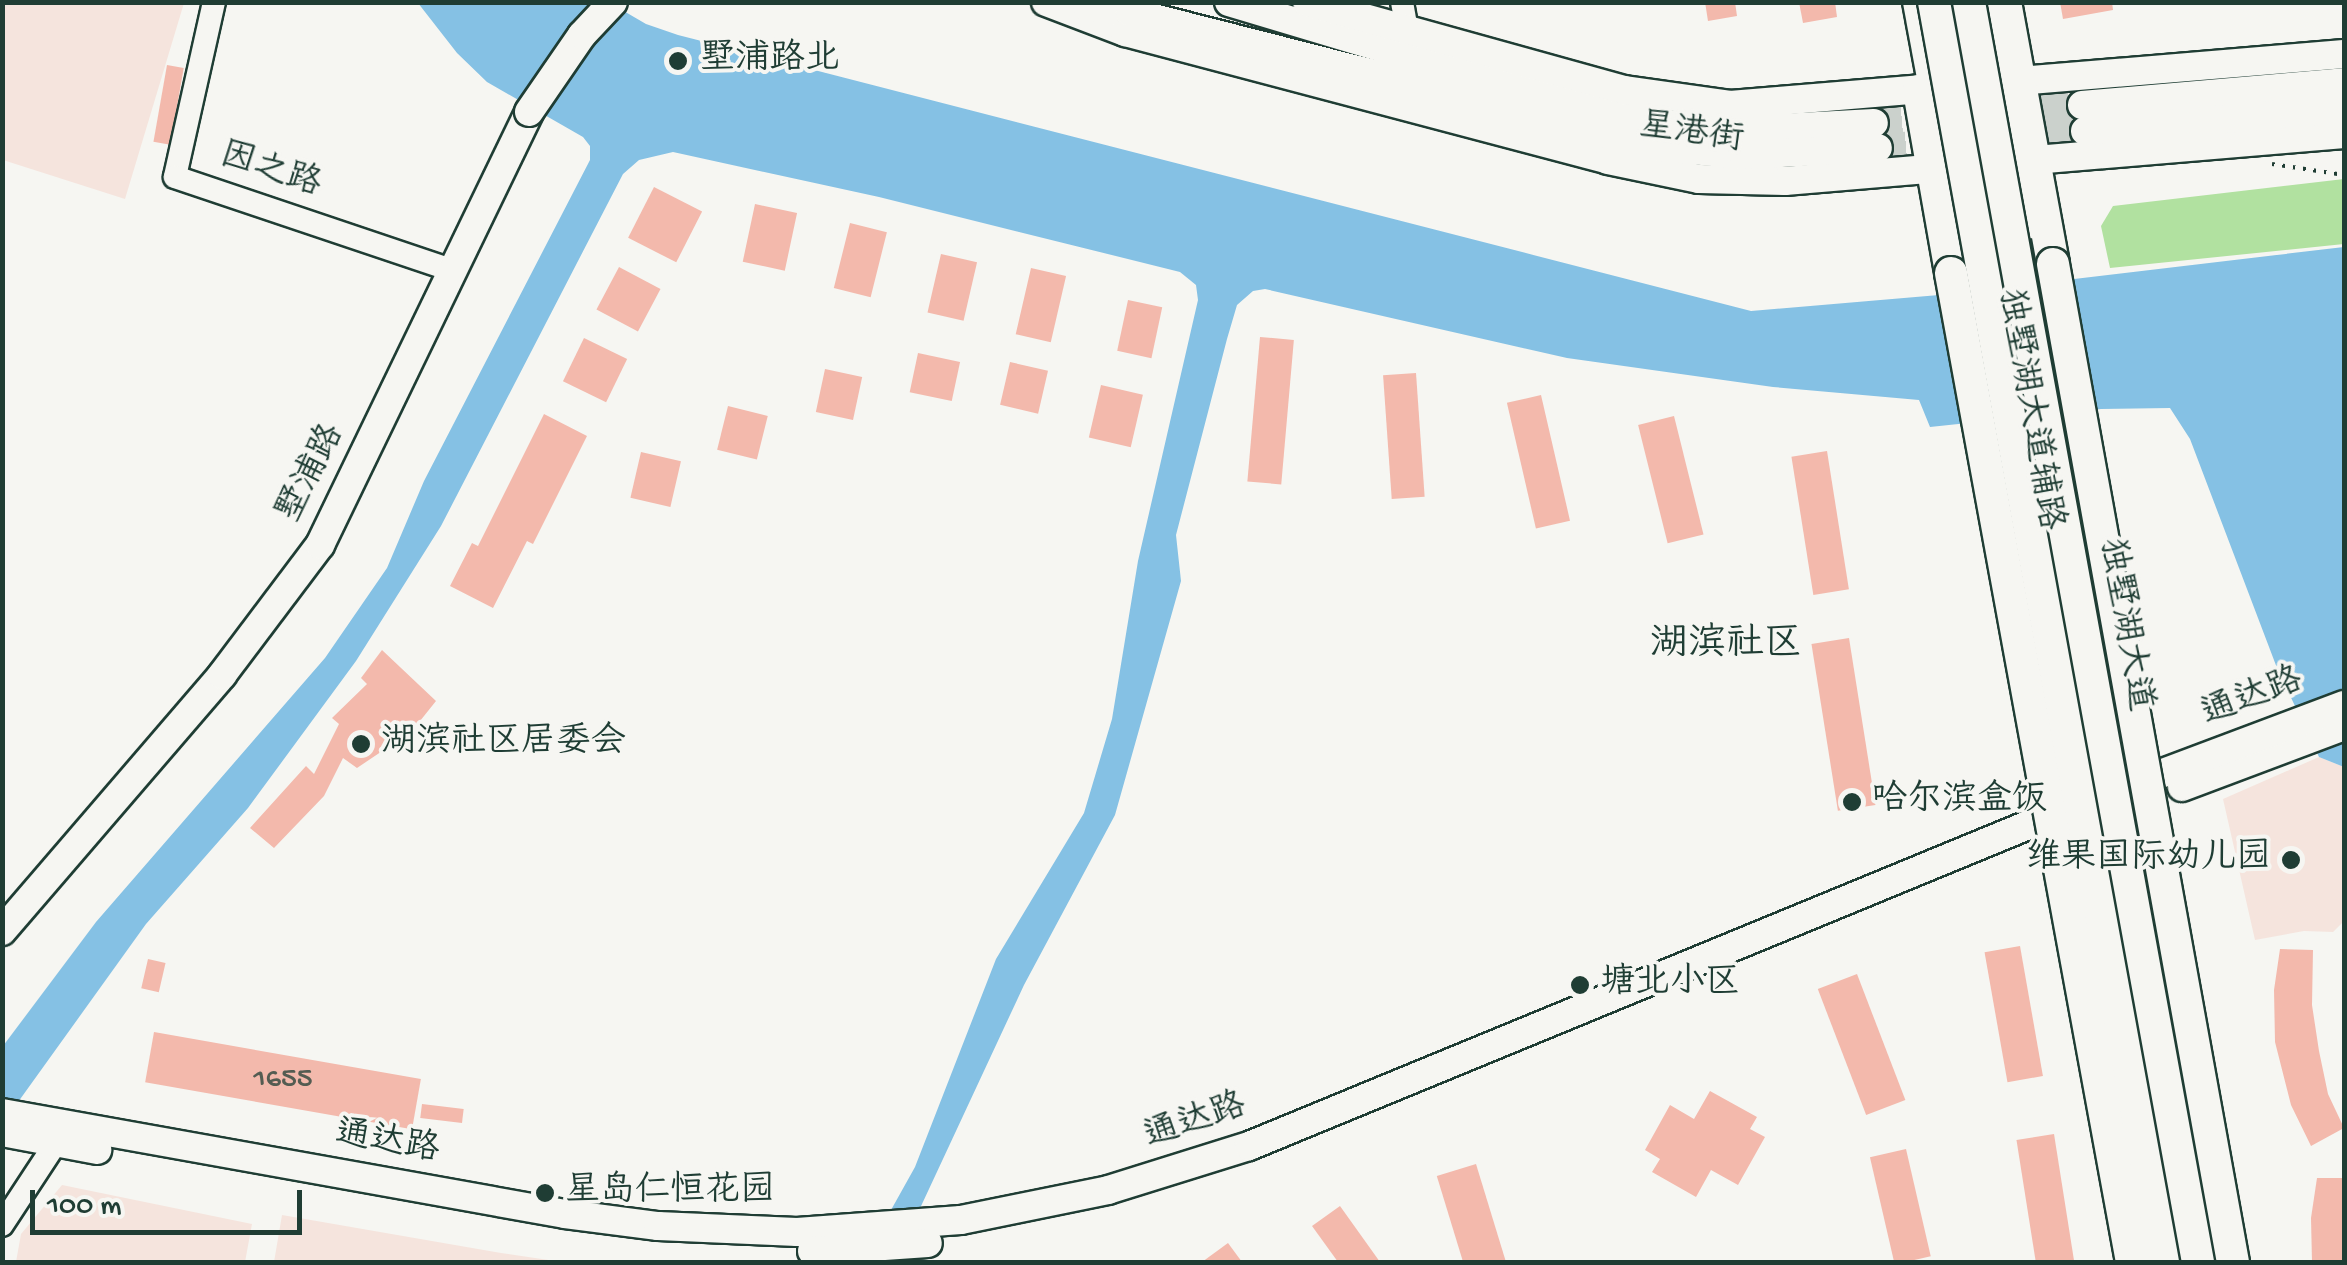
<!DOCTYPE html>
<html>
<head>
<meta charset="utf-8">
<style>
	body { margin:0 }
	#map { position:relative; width:2347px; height:1265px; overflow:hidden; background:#f6f6f2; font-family:"Gochi Hand","LXGW WenKai TC",sans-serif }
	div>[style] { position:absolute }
	.built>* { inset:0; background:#f5e4dd }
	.green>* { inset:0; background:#b1e1a0 }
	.water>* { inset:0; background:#85c1e4 }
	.building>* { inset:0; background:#f3b9ac; transform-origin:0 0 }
	.major-tunnel>* { height:28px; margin-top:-14px; transform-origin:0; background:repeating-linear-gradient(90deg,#cbd1cc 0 28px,transparent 0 42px) }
	.path>* { height:4px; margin-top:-2px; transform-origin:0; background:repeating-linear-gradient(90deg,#1f3d34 0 2.5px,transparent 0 10.5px) }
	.roads { filter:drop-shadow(2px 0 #1f3d34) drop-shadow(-2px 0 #1f3d34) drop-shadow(0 2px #1f3d34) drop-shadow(0 -2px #1f3d34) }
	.minor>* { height:22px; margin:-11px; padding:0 11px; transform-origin:11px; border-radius:11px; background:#f6f6f2 }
	.major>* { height:28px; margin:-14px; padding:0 14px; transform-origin:14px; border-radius:14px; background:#f6f6f2 }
	.highway>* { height:32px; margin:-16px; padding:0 16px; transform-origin:16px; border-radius:16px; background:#f6f6f2 }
	.bridges { filter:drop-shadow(2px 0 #1f3d34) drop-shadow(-2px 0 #1f3d34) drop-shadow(0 2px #1f3d34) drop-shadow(0 -2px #1f3d34) }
	.major-bridge>* { height:28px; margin:-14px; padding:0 14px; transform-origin:14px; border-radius:14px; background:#f6f6f2 }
	.highway-bridge>* { height:32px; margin:-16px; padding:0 16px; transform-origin:16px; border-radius:16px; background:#f6f6f2 }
	.dots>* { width:28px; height:28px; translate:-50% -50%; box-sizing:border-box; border:5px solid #f6f6f2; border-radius:50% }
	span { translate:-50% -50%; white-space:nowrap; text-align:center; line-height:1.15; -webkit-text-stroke:8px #f6f6f2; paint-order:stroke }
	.number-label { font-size:30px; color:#545c52 }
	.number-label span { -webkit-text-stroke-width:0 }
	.poi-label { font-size:35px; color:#1f3d34 }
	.left { translate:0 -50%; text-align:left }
	.right { translate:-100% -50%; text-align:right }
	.street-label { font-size:35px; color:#1f3d34 }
	.neighbourhood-label { font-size:38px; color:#1f3d34 }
	.frame { position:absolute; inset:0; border:5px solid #1f3d34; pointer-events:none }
	.scale { position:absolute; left:30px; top:1190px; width:272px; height:45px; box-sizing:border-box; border:5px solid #1f3d34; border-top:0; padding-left:12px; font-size:30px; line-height:35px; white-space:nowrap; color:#1f3d34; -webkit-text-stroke:8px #f6f6f2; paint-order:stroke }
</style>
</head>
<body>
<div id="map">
	<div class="built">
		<i style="clip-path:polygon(3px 2px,184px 3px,125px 199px,3px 160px)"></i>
		<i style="clip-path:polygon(2319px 757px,2344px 767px,2344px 921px,2333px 932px,2304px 931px,2255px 940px,2223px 799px)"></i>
		<i style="clip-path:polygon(62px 1185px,252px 1224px,245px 1262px,16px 1262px,21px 1234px)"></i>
		<i style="clip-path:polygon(282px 1215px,501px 1253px,562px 1262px,274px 1262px)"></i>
	</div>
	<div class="green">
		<i style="clip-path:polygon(2344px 179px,2344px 244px,2110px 268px,2101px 226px,2113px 206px)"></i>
	</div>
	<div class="water">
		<i style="clip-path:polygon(418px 3px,610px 3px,646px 24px,678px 35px,1751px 311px,1939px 295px,2344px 247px,2344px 767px,2319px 757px,2277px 668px,2190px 439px,2170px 408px,2101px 409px,1930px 427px,1919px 400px,1773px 387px,1567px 358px,1265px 289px,1253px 291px,1237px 305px,1227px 339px,1176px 535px,1181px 581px,1115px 815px,1024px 985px,895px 1262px,862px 1262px,915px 1167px,996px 959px,1084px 813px,1112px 719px,1138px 561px,1198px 300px,1196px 285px,1180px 272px,879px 197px,673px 152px,639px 160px,623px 174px,441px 526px,356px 661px,248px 808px,146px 924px,3px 1123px,3px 1046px,96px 922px,325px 658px,387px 568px,424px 481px,590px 160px,590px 146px,583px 137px,487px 82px,457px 53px)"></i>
	</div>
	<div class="building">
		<i style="clip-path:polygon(1705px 2px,1735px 2px,1737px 16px,1708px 21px)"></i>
		<i style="clip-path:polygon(1799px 2px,1835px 2px,1837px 17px,1803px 23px)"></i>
		<i style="clip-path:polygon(2060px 2px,2112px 2px,2113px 10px,2063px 19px)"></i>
		<i style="left:167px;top:65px;width:17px;height:78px;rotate:10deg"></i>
		<i style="left:654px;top:187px;width:54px;height:57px;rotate:27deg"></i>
		<i style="left:755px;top:204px;width:43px;height:59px;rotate:12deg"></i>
		<i style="left:850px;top:223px;width:38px;height:67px;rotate:14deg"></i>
		<i style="left:941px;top:254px;width:37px;height:60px;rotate:13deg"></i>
		<i style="left:619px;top:267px;width:47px;height:48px;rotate:28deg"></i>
		<i style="left:1031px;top:268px;width:36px;height:68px;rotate:13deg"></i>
		<i style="left:1128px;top:300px;width:35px;height:52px;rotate:12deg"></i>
		<i style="left:1260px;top:337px;width:34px;height:145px;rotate:5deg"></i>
		<i style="left:584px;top:338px;width:48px;height:48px;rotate:26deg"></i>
		<i style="left:918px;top:353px;width:43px;height:40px;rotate:12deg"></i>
		<i style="left:1010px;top:362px;width:39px;height:44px;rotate:13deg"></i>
		<i style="left:825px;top:369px;width:38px;height:44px;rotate:12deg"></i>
		<i style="left:1416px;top:373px;width:124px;height:33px;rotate:86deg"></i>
		<i style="left:1101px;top:385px;width:43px;height:54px;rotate:13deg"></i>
		<i style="left:1541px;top:395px;width:129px;height:35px;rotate:77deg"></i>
		<i style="left:728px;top:406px;width:41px;height:45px;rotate:14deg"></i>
		<i style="clip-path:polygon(544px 414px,587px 436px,533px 544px,527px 541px,493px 608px,450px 586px,472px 543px,478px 546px)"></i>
		<i style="left:1674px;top:416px;width:122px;height:37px;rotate:76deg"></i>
		<i style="left:1827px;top:451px;width:140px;height:36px;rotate:81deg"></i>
		<i style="left:641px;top:452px;width:41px;height:47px;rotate:13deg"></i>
		<i style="left:1849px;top:638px;width:169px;height:38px;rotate:81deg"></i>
		<i style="clip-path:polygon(382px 650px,436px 701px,412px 731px,357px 768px,343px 758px,324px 796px,274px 848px,250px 828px,306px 766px,314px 774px,339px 724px,332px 718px,367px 684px,361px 678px)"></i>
		<i style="left:2020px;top:946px;width:132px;height:36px;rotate:80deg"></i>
		<i style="clip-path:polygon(2280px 949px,2313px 950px,2312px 1005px,2319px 1051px,2328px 1094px,2344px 1128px,2311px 1146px,2291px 1105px,2275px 1042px,2274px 990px)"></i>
		<i style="left:148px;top:959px;width:18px;height:30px;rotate:13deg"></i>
		<i style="left:1857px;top:974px;width:135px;height:42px;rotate:69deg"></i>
		<i style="left:154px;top:1032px;width:271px;height:51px;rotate:10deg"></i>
		<i style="clip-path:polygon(1710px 1091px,1757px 1117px,1750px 1129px,1765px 1137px,1738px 1185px,1711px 1170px,1696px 1197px,1652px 1172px,1660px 1159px,1645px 1150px,1670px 1105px,1694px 1119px)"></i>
		<i style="left:422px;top:1104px;width:42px;height:14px;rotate:7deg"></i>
		<i style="left:2054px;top:1134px;width:130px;height:38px;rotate:81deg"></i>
		<i style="left:1906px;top:1149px;width:110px;height:37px;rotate:77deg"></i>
		<i style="left:1476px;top:1164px;width:102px;height:41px;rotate:73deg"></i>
		<i style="clip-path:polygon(2317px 1178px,2344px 1178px,2344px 1262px,2312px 1262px,2311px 1218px)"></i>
		<i style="clip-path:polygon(1340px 1206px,1380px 1262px,1338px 1262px,1312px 1226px)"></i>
		<i style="clip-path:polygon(1228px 1243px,1242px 1262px,1202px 1262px)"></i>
	</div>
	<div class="major-tunnel">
		<i style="left:1874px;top:123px;width:209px;rotate:-4.9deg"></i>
		<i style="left:1878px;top:148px;width:208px;rotate:-4.7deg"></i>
	</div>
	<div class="path">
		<i style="left:2272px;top:164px;width:73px;rotate:8.7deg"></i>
	</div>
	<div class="roads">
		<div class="minor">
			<i style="left:214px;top:2px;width:179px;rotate:102.6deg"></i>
			<i style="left:175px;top:177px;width:295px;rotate:18.6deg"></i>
			<i style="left:1402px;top:2px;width:28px;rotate:80deg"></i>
			<i style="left:2px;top:1225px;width:111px;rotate:-56.7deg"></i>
		</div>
		<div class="major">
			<i style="left:1046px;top:2px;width:85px;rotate:20.8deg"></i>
			<i style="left:1125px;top:32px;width:500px;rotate:14.8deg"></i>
			<i style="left:1608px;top:160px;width:93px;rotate:11.8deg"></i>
			<i style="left:1699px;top:179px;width:86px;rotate:1.3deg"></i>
			<i style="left:1785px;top:181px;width:561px;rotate:-4.81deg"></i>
			<i style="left:1229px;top:2px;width:278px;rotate:16.7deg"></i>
			<i style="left:1495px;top:82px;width:176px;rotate:13.8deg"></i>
			<i style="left:1666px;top:124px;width:78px;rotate:4.4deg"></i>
			<i style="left:1744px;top:130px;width:130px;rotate:-3.1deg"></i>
			<i style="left:1307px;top:2px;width:330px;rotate:15.5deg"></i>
			<i style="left:1625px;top:90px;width:106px;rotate:8.1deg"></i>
			<i style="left:1730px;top:105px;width:616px;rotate:-4.75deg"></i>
			<i style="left:1917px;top:2px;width:105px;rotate:79.5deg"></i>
			<i style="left:1989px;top:2px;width:226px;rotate:79.5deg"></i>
			<i style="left:1087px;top:7px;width:43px;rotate:6.6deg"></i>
			<i style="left:1130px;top:12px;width:546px;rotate:14.32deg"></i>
			<i style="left:1659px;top:147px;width:84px;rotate:5.4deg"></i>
			<i style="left:1743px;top:155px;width:135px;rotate:-3deg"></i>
			<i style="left:2082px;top:105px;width:263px;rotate:-5deg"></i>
			<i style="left:2085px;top:131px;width:260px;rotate:-4.9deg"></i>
			<i style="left:2182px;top:787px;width:173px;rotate:-20.6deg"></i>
			<i style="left:2px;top:931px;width:338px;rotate:-49.3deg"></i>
			<i style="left:222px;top:675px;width:163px;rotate:-53deg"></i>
			<i style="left:320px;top:545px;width:481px;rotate:-64.2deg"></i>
			<i style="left:2px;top:1113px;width:572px;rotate:10.17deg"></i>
			<i style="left:565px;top:1214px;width:94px;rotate:7.4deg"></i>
			<i style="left:658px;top:1226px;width:139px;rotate:2.5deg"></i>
			<i style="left:797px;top:1232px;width:164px;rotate:-4.2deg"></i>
			<i style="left:961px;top:1220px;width:150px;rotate:-11.5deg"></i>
			<i style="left:1108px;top:1190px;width:148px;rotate:-17.3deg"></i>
			<i style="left:1249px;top:1146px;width:879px;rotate:-22.39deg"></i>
			<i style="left:2062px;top:811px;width:301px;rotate:-20.6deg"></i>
			<i style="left:2px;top:1132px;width:97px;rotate:10.7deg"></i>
			<i style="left:812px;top:1251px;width:116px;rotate:-3.9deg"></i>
		</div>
		<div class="highway">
			<i style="left:2005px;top:2px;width:266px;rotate:79.6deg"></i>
			<i style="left:1919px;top:91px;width:185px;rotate:80deg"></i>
		</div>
	</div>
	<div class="bridges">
		<div class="major-bridge">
			<i style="left:529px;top:112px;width:93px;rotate:-55.5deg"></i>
			<i style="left:582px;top:35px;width:45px;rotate:-46.8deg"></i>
		</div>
		<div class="highway-bridge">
			<i style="left:1934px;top:2px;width:1281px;rotate:79.7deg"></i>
			<i style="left:1969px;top:2px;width:1281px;rotate:79.7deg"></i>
			<i style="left:2053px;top:264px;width:1014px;rotate:79.78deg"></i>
			<i style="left:1951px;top:273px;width:1005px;rotate:79.63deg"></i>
		</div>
	</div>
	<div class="dots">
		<i style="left:678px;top:61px;background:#1f3d34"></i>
		<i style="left:361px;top:744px;background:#1f3d34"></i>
		<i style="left:1852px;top:802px;background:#1f3d34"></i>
		<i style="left:2291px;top:860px;background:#1f3d34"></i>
		<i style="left:1580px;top:985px;background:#1f3d34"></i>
		<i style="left:545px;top:1193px;background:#1f3d34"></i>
	</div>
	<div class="number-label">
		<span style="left:283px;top:1081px">1655</span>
	</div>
	<div class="poi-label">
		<span class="left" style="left:700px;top:61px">墅浦路北</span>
		<span class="left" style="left:381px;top:744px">湖滨社区居委会</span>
		<span class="left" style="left:1872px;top:802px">哈尔滨盒饭</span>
		<span class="right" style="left:2271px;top:860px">维果国际幼儿园</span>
		<span class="left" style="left:1600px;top:985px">塘北小区</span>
		<span class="left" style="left:565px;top:1193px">星岛仁恒花园</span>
	</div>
	<div class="street-label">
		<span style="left:1691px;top:135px;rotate:8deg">星港街</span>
		<span style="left:270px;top:172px;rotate:18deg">因之路</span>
		<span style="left:2028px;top:410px;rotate:80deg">独墅湖大道辅路</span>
		<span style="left:313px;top:474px;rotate:-63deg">墅浦路</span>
		<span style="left:2123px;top:625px;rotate:80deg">独墅湖大道</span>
		<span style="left:2253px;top:699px;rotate:-21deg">通达路</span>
		<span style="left:1196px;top:1123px;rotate:-19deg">通达路</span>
		<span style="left:387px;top:1144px;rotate:10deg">通达路</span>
	</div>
	<div class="neighbourhood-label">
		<span style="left:1726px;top:647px">湖滨社区</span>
	</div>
	<div class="frame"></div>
	<div class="scale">100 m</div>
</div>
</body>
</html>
